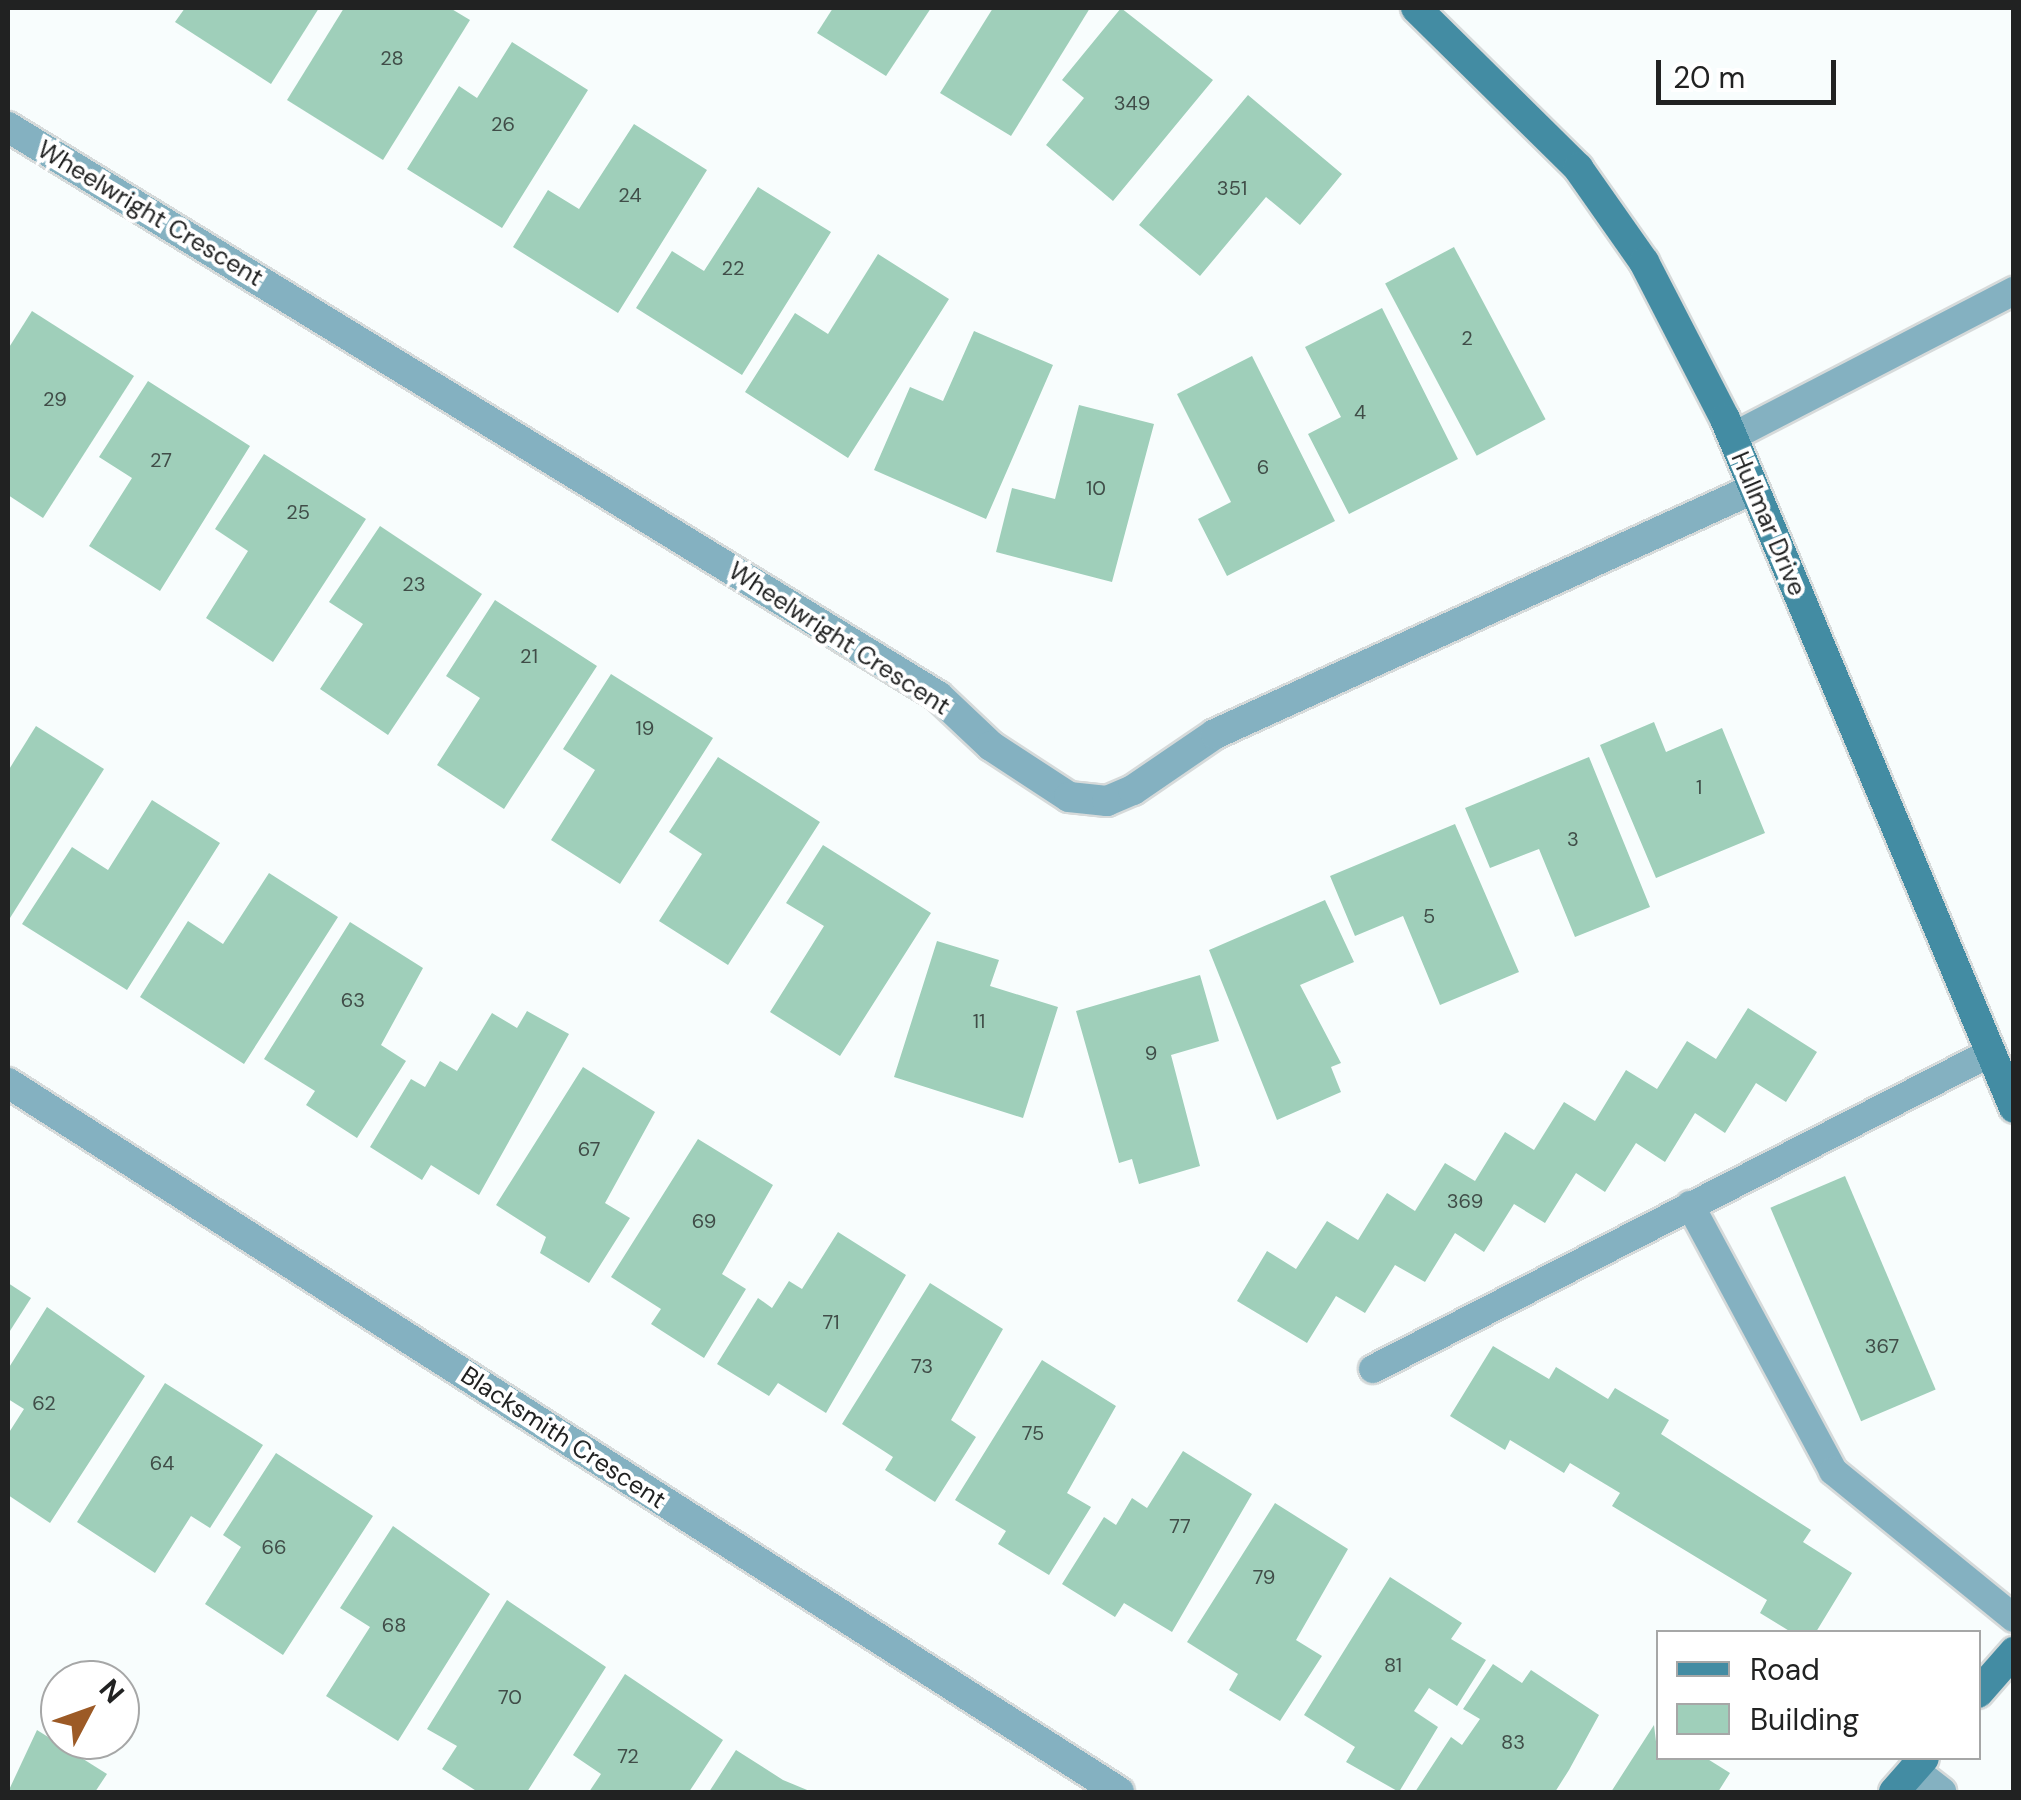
<!DOCTYPE html>
<html>
<head>
<meta charset="utf-8">
<style>
	body { margin:0 }
	#map { position:relative; width:2021px; height:1800px; overflow:hidden; background:#f8fdfd; font-family:"DM Sans",sans-serif }
	div>[style] { position:absolute }
	.building>* { inset:0; background:#9fcfba; transform-origin:0 0 }
	.roads { filter:drop-shadow(2px 0 #d6dada) drop-shadow(-2px 0 #d6dada) drop-shadow(0 2px #d6dada) drop-shadow(0 -2px #d6dada) }
	.lane>* { height:28px; margin:-14px; padding:0 14px; transform-origin:14px; border-radius:14px; background:#84b1c1 }
	.street>* { height:30px; margin:-15px; padding:0 15px; transform-origin:15px; border-radius:15px; background:#84b1c1 }
	.secondary>* { height:30px; margin:-15px; padding:0 15px; transform-origin:15px; border-radius:15px; background:#438ca3 }
	span { translate:-50% -50%; white-space:nowrap; text-align:center; line-height:1.15; -webkit-text-stroke:8px #fff; paint-order:stroke }
	.number-label { font-size:20px; color:#404d48 }
	.number-label span { -webkit-text-stroke-width:0 }
	.street-label { font-size:25px; color:#212222 }
	.frame { position:absolute; inset:0; border:10px solid #212222; pointer-events:none }
	.legend { position:absolute; left:1656px; top:1630px; width:325px; height:130px; box-sizing:border-box; background:#fff; border:2px solid #a6a7a7; margin:0; padding:12px 18px; list-style:none; font-size:30px; color:#212222 }
	.legend li { display:flex; align-items:center; gap:20px; height:50px }
	.legend b { width:50px; border:2px solid #a6a7a7 }
	.north { position:absolute; left:40px; top:1660px; width:100px; height:100px; box-sizing:border-box; background:#fff; border:2px solid #a6a7a7; border-radius:50%; rotate:49deg; font-size:28px; font-weight:700; line-height:40px; text-align:center; color:#212222 }
	.north::after { content:''; display:block; margin:auto; width:35px; height:45px; background:#9c5a26; clip-path:polygon(50% 0,100% 100%,50% 72%,0 100%) }
	.scale { position:absolute; left:1656px; top:60px; width:180px; height:45px; box-sizing:border-box; border:5px solid #212222; border-top:0; padding-left:12px; font-size:30px; line-height:35px; white-space:nowrap; color:#212222; -webkit-text-stroke:8px #fff; paint-order:stroke }
</style>
</head>
<body>
<div id="map">
	<div class="building">
		<i style="clip-path:polygon(185px 8px,319px 8px,271px 84px,175px 22px)"></i>
		<i style="clip-path:polygon(344px 8px,450px 8px,470px 20px,383px 160px,287px 100px)"></i>
		<i style="clip-path:polygon(833px 8px,931px 8px,886px 76px,817px 33px)"></i>
		<i style="clip-path:polygon(993px 8px,1090px 8px,1011px 136px,940px 93px)"></i>
		<i style="clip-path:polygon(1121px 8px,1213px 80px,1113px 201px,1046px 145px,1084px 98px,1062px 80px)"></i>
		<i style="clip-path:polygon(512px 42px,588px 90px,502px 228px,407px 169px,459px 86px,477px 98px)"></i>
		<i style="clip-path:polygon(1248px 95px,1342px 174px,1300px 225px,1266px 197px,1200px 276px,1139px 225px)"></i>
		<i style="clip-path:polygon(634px 124px,707px 170px,618px 313px,513px 247px,548px 190px,579px 209px)"></i>
		<i style="clip-path:polygon(758px 187px,831px 232px,742px 375px,636px 308px,672px 251px,704px 271px)"></i>
		<i style="left:1454px;top:247px;width:195px;height:78px;rotate:62deg"></i>
		<i style="clip-path:polygon(878px 254px,949px 299px,848px 458px,745px 392px,795px 313px,828px 334px)"></i>
		<i style="clip-path:polygon(1382px 308px,1458px 459px,1349px 514px,1308px 434px,1341px 417px,1305px 347px)"></i>
		<i style="clip-path:polygon(32px 311px,134px 376px,43px 518px,8px 495px,8px 349px)"></i>
		<i style="clip-path:polygon(974px 331px,1053px 365px,986px 519px,874px 470px,910px 387px,943px 401px)"></i>
		<i style="clip-path:polygon(1252px 356px,1335px 521px,1227px 576px,1198px 519px,1231px 502px,1177px 394px)"></i>
		<i style="clip-path:polygon(148px 381px,250px 446px,160px 591px,89px 546px,132px 478px,99px 457px)"></i>
		<i style="clip-path:polygon(1079px 405px,1154px 424px,1112px 582px,996px 552px,1012px 488px,1055px 499px)"></i>
		<i style="clip-path:polygon(264px 454px,366px 519px,273px 662px,206px 618px,248px 551px,215px 529px)"></i>
		<i style="clip-path:polygon(380px 526px,482px 594px,388px 735px,320px 689px,363px 624px,329px 602px)"></i>
		<i style="clip-path:polygon(495px 600px,597px 666px,504px 809px,437px 765px,480px 698px,446px 676px)"></i>
		<i style="clip-path:polygon(611px 674px,713px 738px,620px 884px,551px 840px,595px 770px,563px 749px)"></i>
		<i style="clip-path:polygon(1654px 722px,1666px 752px,1722px 728px,1765px 833px,1656px 878px,1600px 745px)"></i>
		<i style="clip-path:polygon(36px 726px,104px 769px,10px 918px,8px 771px)"></i>
		<i style="clip-path:polygon(718px 757px,820px 822px,728px 965px,659px 921px,702px 854px,669px 832px)"></i>
		<i style="clip-path:polygon(1589px 757px,1650px 907px,1575px 937px,1539px 849px,1490px 868px,1465px 808px)"></i>
		<i style="clip-path:polygon(152px 800px,220px 843px,127px 990px,22px 924px,72px 847px,108px 870px)"></i>
		<i style="clip-path:polygon(1455px 824px,1519px 972px,1440px 1005px,1403px 916px,1355px 936px,1330px 876px)"></i>
		<i style="clip-path:polygon(823px 845px,931px 913px,840px 1056px,770px 1012px,824px 926px,786px 903px)"></i>
		<i style="clip-path:polygon(269px 873px,338px 917px,244px 1064px,140px 997px,188px 921px,223px 944px)"></i>
		<i style="clip-path:polygon(1325px 900px,1354px 962px,1300px 985px,1341px 1063px,1331px 1067px,1341px 1092px,1277px 1120px,1209px 950px)"></i>
		<i style="clip-path:polygon(350px 922px,423px 968px,381px 1045px,406px 1061px,357px 1138px,306px 1105px,315px 1091px,264px 1059px)"></i>
		<i style="clip-path:polygon(937px 941px,999px 960px,990px 986px,1058px 1007px,1023px 1118px,894px 1077px)"></i>
		<i style="clip-path:polygon(1200px 975px,1219px 1041px,1171px 1055px,1200px 1166px,1139px 1184px,1132px 1159px,1119px 1163px,1076px 1011px)"></i>
		<i style="clip-path:polygon(1748px 1008px,1817px 1052px,1786px 1102px,1756px 1083px,1725px 1133px,1695px 1113px,1665px 1162px,1636px 1143px,1605px 1192px,1576px 1173px,1545px 1223px,1514px 1204px,1484px 1252px,1455px 1233px,1425px 1282px,1395px 1265px,1365px 1313px,1336px 1296px,1307px 1343px,1237px 1301px,1267px 1251px,1296px 1269px,1327px 1221px,1358px 1240px,1387px 1193px,1415px 1211px,1445px 1163px,1475px 1181px,1505px 1132px,1534px 1150px,1564px 1102px,1595px 1121px,1626px 1070px,1657px 1089px,1687px 1041px,1716px 1059px)"></i>
		<i style="clip-path:polygon(527px 1011px,569px 1034px,479px 1195px,431px 1165px,422px 1180px,370px 1147px,411px 1079px,425px 1087px,440px 1061px,457px 1071px,492px 1013px,517px 1028px)"></i>
		<i style="clip-path:polygon(583px 1067px,655px 1112px,605px 1203px,630px 1218px,589px 1283px,540px 1253px,546px 1237px,496px 1205px)"></i>
		<i style="clip-path:polygon(698px 1139px,773px 1185px,722px 1274px,746px 1289px,704px 1358px,651px 1324px,661px 1309px,611px 1277px)"></i>
		<i style="left:1845px;top:1176px;width:232px;height:81px;rotate:67deg"></i>
		<i style="clip-path:polygon(838px 1232px,906px 1275px,826px 1413px,778px 1383px,769px 1396px,717px 1364px,758px 1298px,772px 1308px,789px 1281px,802px 1289px)"></i>
		<i style="clip-path:polygon(8px 1283px,31px 1298px,8px 1334px)"></i>
		<i style="clip-path:polygon(930px 1283px,1003px 1329px,951px 1420px,976px 1437px,935px 1502px,885px 1470px,893px 1457px,842px 1424px)"></i>
		<i style="clip-path:polygon(47px 1307px,145px 1376px,50px 1523px,8px 1495px,8px 1434px,24px 1409px,8px 1399px,8px 1369px)"></i>
		<i style="clip-path:polygon(1493px 1346px,1549px 1379px,1556px 1367px,1608px 1399px,1615px 1388px,1669px 1420px,1661px 1434px,1811px 1530px,1803px 1542px,1852px 1573px,1816px 1632px,1791px 1632px,1760px 1613px,1767px 1600px,1612px 1506px,1620px 1493px,1570px 1463px,1564px 1473px,1510px 1440px,1505px 1450px,1450px 1416px)"></i>
		<i style="clip-path:polygon(1042px 1360px,1116px 1406px,1067px 1493px,1091px 1507px,1049px 1575px,998px 1544px,1006px 1531px,955px 1500px)"></i>
		<i style="clip-path:polygon(165px 1383px,263px 1445px,210px 1528px,191px 1516px,155px 1573px,77px 1522px)"></i>
		<i style="clip-path:polygon(1183px 1451px,1252px 1494px,1172px 1632px,1124px 1603px,1115px 1617px,1062px 1584px,1104px 1517px,1116px 1525px,1132px 1498px,1147px 1508px)"></i>
		<i style="clip-path:polygon(276px 1453px,373px 1516px,283px 1655px,205px 1604px,241px 1547px,223px 1535px)"></i>
		<i style="clip-path:polygon(1275px 1503px,1348px 1549px,1296px 1640px,1322px 1656px,1280px 1721px,1229px 1690px,1238px 1674px,1187px 1642px)"></i>
		<i style="clip-path:polygon(393px 1526px,490px 1594px,398px 1741px,326px 1696px,370px 1627px,340px 1608px)"></i>
		<i style="clip-path:polygon(1390px 1577px,1462px 1623px,1451px 1639px,1486px 1660px,1457px 1706px,1429px 1688px,1414px 1711px,1438px 1727px,1399px 1792px,1346px 1762px,1355px 1747px,1304px 1715px)"></i>
		<i style="clip-path:polygon(507px 1600px,606px 1667px,527px 1792px,478px 1792px,442px 1769px,457px 1746px,427px 1729px)"></i>
		<i style="clip-path:polygon(1493px 1664px,1522px 1683px,1531px 1670px,1599px 1715px,1569px 1770px,1555px 1792px,1415px 1792px,1451px 1737px,1462px 1745px,1480px 1719px,1463px 1709px)"></i>
		<i style="clip-path:polygon(625px 1674px,723px 1740px,689px 1792px,589px 1792px,601px 1774px,573px 1755px)"></i>
		<i style="clip-path:polygon(1654px 1725px,1658px 1758px,1706px 1758px,1730px 1773px,1718px 1792px,1611px 1792px)"></i>
		<i style="clip-path:polygon(37px 1730px,107px 1774px,95px 1792px,8px 1792px)"></i>
		<i style="clip-path:polygon(736px 1750px,783px 1780px,812px 1792px,709px 1792px)"></i>
	</div>
	<div class="roads">
		<div class="lane">
			<i style="left:1732px;top:437px;width:318px;rotate:-27.4deg"></i>
			<i style="left:1690px;top:1205px;width:302px;rotate:61.7deg"></i>
			<i style="left:1833px;top:1471px;width:233px;rotate:39.1deg"></i>
			<i style="left:1373px;top:1369px;width:693px;rotate:-27.12deg"></i>
		</div>
		<div class="street">
			<i style="left:8px;top:127px;width:1090px;rotate:31.46deg"></i>
			<i style="left:938px;top:696px;width:73px;rotate:43.3deg"></i>
			<i style="left:991px;top:746px;width:93px;rotate:33.2deg"></i>
			<i style="left:1069px;top:797px;width:38px;rotate:6deg"></i>
			<i style="left:1107px;top:801px;width:28px;rotate:-23deg"></i>
			<i style="left:1133px;top:790px;width:99px;rotate:-34.3deg"></i>
			<i style="left:1215px;top:734px;width:591px;rotate:-24.48deg"></i>
			<i style="left:8px;top:1083px;width:1318px;rotate:32.54deg"></i>
			<i style="left:1913px;top:1770px;width:36px;rotate:38deg"></i>
		</div>
		<div class="secondary">
			<i style="left:1416px;top:8px;width:228px;rotate:44.6deg"></i>
			<i style="left:1578px;top:168px;width:115px;rotate:54.9deg"></i>
			<i style="left:1644px;top:262px;width:177px;rotate:62.7deg"></i>
			<i style="left:1725px;top:419px;width:747px;rotate:67.24deg"></i>
			<i style="left:1978px;top:1693px;width:55px;rotate:-48.7deg"></i>
			<i style="left:1894px;top:1792px;width:45px;rotate:-48.6deg"></i>
		</div>
	</div>
	<div class="number-label">
		<span style="left:392px;top:58px">28</span>
		<span style="left:1132px;top:103px">349</span>
		<span style="left:503px;top:124px">26</span>
		<span style="left:1232px;top:188px">351</span>
		<span style="left:630px;top:195px">24</span>
		<span style="left:733px;top:268px">22</span>
		<span style="left:1467px;top:338px">2</span>
		<span style="left:55px;top:399px">29</span>
		<span style="left:1360px;top:412px">4</span>
		<span style="left:161px;top:460px">27</span>
		<span style="left:1263px;top:467px">6</span>
		<span style="left:1096px;top:488px">10</span>
		<span style="left:298px;top:512px">25</span>
		<span style="left:414px;top:584px">23</span>
		<span style="left:529px;top:656px">21</span>
		<span style="left:645px;top:728px">19</span>
		<span style="left:1699px;top:787px">1</span>
		<span style="left:1573px;top:839px">3</span>
		<span style="left:1429px;top:916px">5</span>
		<span style="left:353px;top:1000px">63</span>
		<span style="left:979px;top:1021px">11</span>
		<span style="left:1151px;top:1053px">9</span>
		<span style="left:589px;top:1149px">67</span>
		<span style="left:1465px;top:1201px">369</span>
		<span style="left:704px;top:1221px">69</span>
		<span style="left:831px;top:1322px">71</span>
		<span style="left:1882px;top:1346px">367</span>
		<span style="left:922px;top:1366px">73</span>
		<span style="left:44px;top:1403px">62</span>
		<span style="left:1033px;top:1433px">75</span>
		<span style="left:162px;top:1463px">64</span>
		<span style="left:1180px;top:1526px">77</span>
		<span style="left:274px;top:1547px">66</span>
		<span style="left:1264px;top:1577px">79</span>
		<span style="left:394px;top:1625px">68</span>
		<span style="left:1393px;top:1665px">81</span>
		<span style="left:510px;top:1697px">70</span>
		<span style="left:1513px;top:1742px">83</span>
		<span style="left:628px;top:1756px">72</span>
	</div>
	<div class="street-label">
		<span style="left:150px;top:214px;rotate:31deg">Wheelwright Crescent</span>
		<span style="left:1768px;top:524px;rotate:67deg">Hullmar Drive</span>
		<span style="left:839px;top:639px;rotate:33deg">Wheelwright Crescent</span>
		<span style="left:563px;top:1438px;rotate:33deg">Blacksmith Crescent</span>
	</div>
	<div class="frame"></div>
	<ul class="legend">
	<li><b style="height:12px;background:#438ca3"></b>Road</li>
	<li><b style="height:28px;background:#9fcfba"></b>Building</li>
	</ul>
	<div class="north">N</div>
	<div class="scale">20 m</div>
</div>
</body>
</html>
